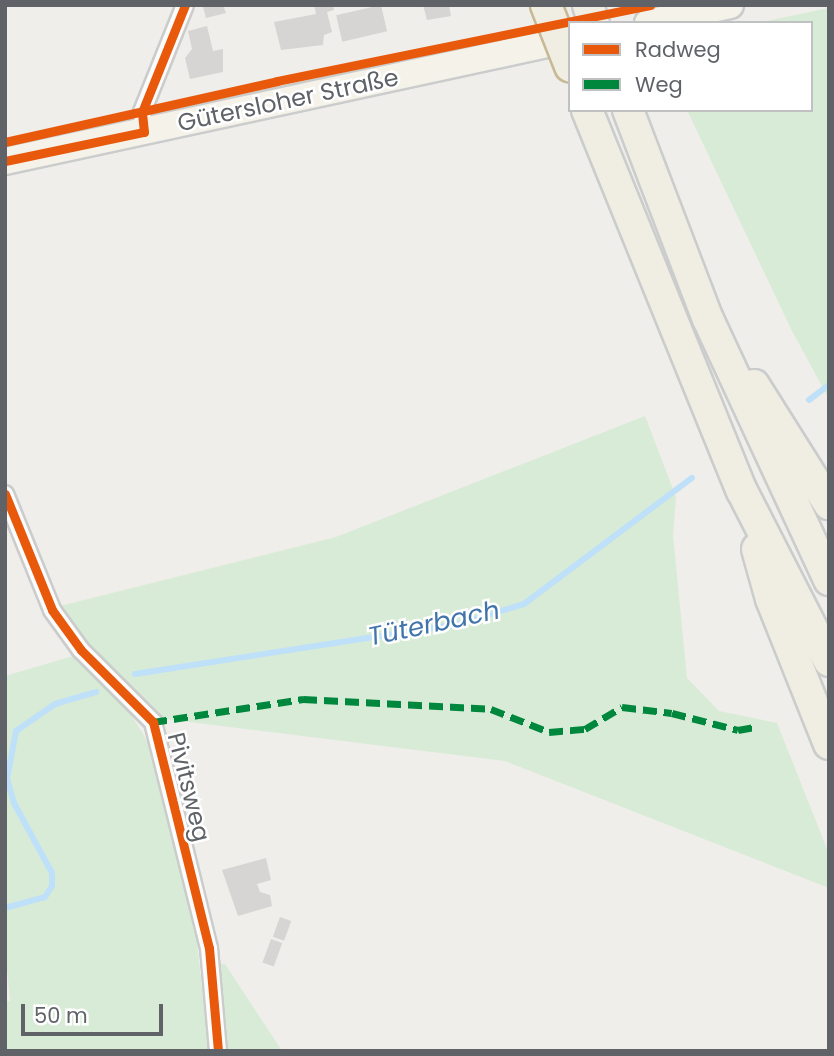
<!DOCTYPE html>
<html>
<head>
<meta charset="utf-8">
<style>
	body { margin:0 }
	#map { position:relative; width:834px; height:1056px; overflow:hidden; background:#efeeea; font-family:Poppins,sans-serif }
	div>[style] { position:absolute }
	.green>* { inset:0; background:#d8ebd6 }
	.stream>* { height:6px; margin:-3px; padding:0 3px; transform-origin:3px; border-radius:3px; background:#bfe0f9 }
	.building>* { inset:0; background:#d6d5d3; transform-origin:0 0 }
	.roads { filter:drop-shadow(2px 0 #cbcccc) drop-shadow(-2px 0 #cbcccc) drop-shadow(0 2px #cbcccc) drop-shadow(0 -2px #cbcccc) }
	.street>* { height:16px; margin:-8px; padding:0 8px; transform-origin:8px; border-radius:8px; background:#fdfcfc }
	.primary>* { height:26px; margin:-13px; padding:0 13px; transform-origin:13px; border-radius:13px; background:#f4f2e9 }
	.highway>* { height:30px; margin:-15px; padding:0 15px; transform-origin:15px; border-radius:15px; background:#f0ede3 }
	.bridges { filter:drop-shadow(2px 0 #c8b996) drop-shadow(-2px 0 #c8b996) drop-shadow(0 2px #c8b996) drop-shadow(0 -2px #c8b996) }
	.highway-bridge>* { height:30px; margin:-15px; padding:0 15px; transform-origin:15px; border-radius:15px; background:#f0ede3 }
	.quiet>* { height:7px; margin-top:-3.5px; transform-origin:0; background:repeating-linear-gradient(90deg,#00873e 0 14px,transparent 0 21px) }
	.cycleway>* { height:9px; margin:-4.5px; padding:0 4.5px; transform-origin:4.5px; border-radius:4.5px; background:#e8590c }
	span { translate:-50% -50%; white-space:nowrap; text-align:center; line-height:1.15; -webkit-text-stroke:5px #fff; paint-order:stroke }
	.street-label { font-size:24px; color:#5f6368 }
	.water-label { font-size:26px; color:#4174aa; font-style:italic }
	.frame { position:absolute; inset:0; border:7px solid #5f6368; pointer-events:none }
	.legend { position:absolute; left:568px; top:21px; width:245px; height:91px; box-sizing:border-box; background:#fff; border:2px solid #bfc1c3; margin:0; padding:9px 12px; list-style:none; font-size:21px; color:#5f6368 }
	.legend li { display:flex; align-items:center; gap:14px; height:35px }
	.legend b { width:35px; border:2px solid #bfc1c3 }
	.scale { position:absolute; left:21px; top:1004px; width:142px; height:32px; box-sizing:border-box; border:4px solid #5f6368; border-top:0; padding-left:9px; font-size:21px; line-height:24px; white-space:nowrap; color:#5f6368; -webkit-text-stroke:5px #fff; paint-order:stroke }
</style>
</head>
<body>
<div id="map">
	<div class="green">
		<i style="clip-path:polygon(829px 8px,829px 399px,792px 331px,687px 110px,811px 110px,811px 23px,757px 23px)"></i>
		<i style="clip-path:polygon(645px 416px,676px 497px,673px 535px,687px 678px,719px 711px,777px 723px,829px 854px,829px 888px,505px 761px,165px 719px,87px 645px,60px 606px,336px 537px)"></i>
		<i style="clip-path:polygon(73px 656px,127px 708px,152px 749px,194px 915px,209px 1051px,5px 1051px,5px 1001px,10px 1001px,5px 947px,5px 676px)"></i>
		<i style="clip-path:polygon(216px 964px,225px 964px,282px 1051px,224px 1051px)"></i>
	</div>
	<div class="stream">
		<i style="left:809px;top:400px;width:25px;rotate:-37deg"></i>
		<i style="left:135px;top:674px;width:327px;rotate:-8.8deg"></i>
		<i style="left:458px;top:624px;width:69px;rotate:-16.9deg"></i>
		<i style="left:524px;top:604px;width:210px;rotate:-36.9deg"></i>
		<i style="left:5px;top:908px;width:41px;rotate:-15.4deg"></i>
		<i style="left:45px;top:897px;width:13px;rotate:-58deg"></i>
		<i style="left:52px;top:886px;width:13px;rotate:-90deg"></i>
		<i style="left:52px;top:873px;width:80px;rotate:-118.5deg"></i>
		<i style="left:14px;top:803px;width:25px;rotate:-106deg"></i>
		<i style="left:7px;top:779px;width:49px;rotate:-79.4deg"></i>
		<i style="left:16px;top:731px;width:47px;rotate:-34.7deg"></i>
		<i style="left:55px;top:704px;width:43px;rotate:-16.3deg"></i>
	</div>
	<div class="building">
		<i style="clip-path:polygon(223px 5px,226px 13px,206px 18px,203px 7px)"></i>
		<i style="clip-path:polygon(314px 5px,333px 5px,334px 10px,327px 12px,332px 32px,324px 35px,323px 45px,281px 50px,274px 22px,316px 14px)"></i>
		<i style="left:381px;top:5px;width:27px;height:46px;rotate:77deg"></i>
		<i style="clip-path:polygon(423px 5px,449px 5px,451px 16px,427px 20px)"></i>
		<i style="clip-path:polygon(207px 26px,213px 51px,223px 49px,223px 72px,190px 79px,185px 58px,192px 49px,188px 31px)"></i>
		<i style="clip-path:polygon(266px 858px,271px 880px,257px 884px,260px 892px,270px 895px,272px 906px,238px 916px,222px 870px)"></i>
		<i style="left:280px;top:917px;width:12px;height:21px;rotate:20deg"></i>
		<i style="left:271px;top:939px;width:12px;height:25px;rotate:20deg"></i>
	</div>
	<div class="roads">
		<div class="street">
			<i style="left:144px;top:132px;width:20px;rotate:-96deg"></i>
			<i style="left:142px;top:112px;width:115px;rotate:-68.1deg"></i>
			<i style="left:5px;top:494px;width:125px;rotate:67.9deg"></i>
			<i style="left:52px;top:610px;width:49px;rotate:54.1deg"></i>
			<i style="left:81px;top:650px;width:102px;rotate:45deg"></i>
			<i style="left:153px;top:722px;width:233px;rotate:76.1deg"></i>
			<i style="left:209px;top:948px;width:103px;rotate:85deg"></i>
		</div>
		<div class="primary">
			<i style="left:648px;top:23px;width:84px;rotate:-12.4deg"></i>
			<i style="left:5px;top:161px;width:578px;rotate:-12.18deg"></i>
		</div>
		<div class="highway">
			<i style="left:588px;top:5px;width:19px;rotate:72deg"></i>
			<i style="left:587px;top:110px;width:411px;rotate:67.9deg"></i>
			<i style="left:742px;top:491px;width:191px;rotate:62.9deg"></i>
			<i style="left:628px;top:110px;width:224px;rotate:69.1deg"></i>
			<i style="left:708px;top:319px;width:288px;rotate:65.1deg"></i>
			<i style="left:754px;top:385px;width:141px;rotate:57.8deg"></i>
			<i style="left:757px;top:549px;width:52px;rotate:74.4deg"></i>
			<i style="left:771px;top:599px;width:156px;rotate:68.2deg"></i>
		</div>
	</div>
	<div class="bridges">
		<div class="highway-bridge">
			<i style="left:546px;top:5px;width:66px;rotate:68.5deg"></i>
		</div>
	</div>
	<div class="quiet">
		<i style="left:153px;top:722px;width:152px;rotate:-8.7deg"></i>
		<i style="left:303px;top:699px;width:188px;rotate:3deg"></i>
		<i style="left:491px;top:709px;width:62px;rotate:21.6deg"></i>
		<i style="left:549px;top:732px;width:36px;rotate:-5deg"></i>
		<i style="left:585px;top:729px;width:43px;rotate:-30.7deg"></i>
		<i style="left:622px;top:707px;width:50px;rotate:6.8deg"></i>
		<i style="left:672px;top:713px;width:68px;rotate:14.4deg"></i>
		<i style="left:738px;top:730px;width:17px;rotate:-10deg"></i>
	</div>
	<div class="cycleway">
		<i style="left:5px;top:142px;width:279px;rotate:-12.6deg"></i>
		<i style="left:277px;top:81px;width:381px;rotate:-11.5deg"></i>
		<i style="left:5px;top:161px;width:142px;rotate:-11.8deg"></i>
		<i style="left:144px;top:132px;width:20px;rotate:-96deg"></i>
		<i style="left:142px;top:112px;width:115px;rotate:-68.1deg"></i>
		<i style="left:5px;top:494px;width:125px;rotate:67.9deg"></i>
		<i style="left:52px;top:610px;width:49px;rotate:54.1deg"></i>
		<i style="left:81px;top:650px;width:102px;rotate:45deg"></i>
		<i style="left:153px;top:722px;width:233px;rotate:76.1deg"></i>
		<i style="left:209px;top:948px;width:103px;rotate:85deg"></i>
	</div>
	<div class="street-label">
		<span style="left:288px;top:100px;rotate:-12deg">Gütersloher Straße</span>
		<span style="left:189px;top:787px;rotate:76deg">Pivitsweg</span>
	</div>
	<div class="water-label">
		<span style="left:434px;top:624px;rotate:-12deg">Tüterbach</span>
	</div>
	<div class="frame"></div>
	<ul class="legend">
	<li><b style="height:9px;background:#e8590c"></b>Radweg</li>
	<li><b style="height:9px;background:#00873e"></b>Weg</li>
	</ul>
	<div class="scale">50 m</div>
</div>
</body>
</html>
